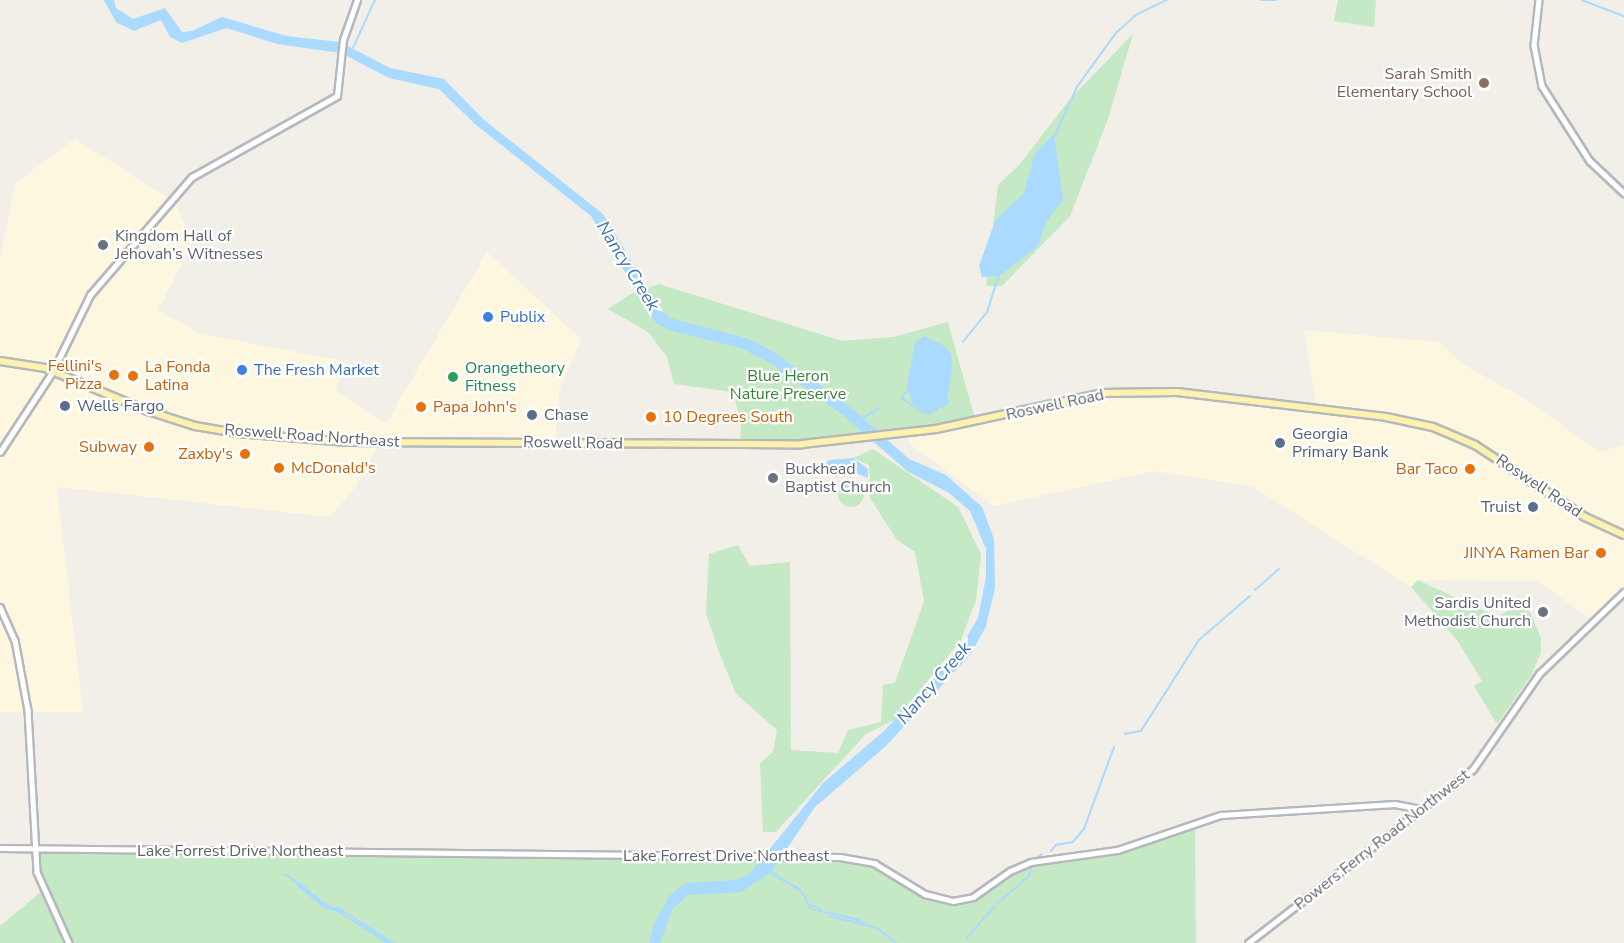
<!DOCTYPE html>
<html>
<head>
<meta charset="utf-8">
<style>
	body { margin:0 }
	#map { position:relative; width:1624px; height:943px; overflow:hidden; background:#f1efe8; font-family:"Nunito Sans",sans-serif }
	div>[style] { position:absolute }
	.commercial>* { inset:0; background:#fef7e0 }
	.green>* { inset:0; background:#c5e8c5 }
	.round { border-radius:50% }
	.water>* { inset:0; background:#aadaff }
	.stream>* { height:1.5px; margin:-0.75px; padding:0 0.75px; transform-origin:0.75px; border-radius:0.75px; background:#aadaff }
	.roads { filter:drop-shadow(2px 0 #b5b8bc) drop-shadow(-2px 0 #b5b8bc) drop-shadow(0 2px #b5b8bc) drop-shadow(0 -2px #b5b8bc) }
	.minor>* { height:4.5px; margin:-2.25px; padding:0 2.25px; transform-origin:2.25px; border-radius:2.25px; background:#fff }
	.major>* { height:6px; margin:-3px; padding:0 3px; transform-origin:3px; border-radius:3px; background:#fff2af }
	.dots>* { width:16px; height:16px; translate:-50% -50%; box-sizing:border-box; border:3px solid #fff; border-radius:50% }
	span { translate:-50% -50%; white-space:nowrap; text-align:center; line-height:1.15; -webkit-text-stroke:4.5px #fff; paint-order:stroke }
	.education-label { font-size:16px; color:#785e54 }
	.right { translate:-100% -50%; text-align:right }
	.worship-label { font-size:16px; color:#5b616d }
	.left { translate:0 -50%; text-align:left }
	.shop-label { font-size:16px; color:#366cbe }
	.food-label { font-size:16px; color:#c56008 }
	.leisure-label { font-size:16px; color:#27864d }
	.park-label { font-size:16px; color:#348238 }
	.street-label { font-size:16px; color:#5f6368 }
	.service-label { font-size:16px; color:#4e5e75 }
	.water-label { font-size:18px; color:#4174aa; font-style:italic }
</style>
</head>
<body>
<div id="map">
	<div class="commercial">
		<i style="clip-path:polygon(75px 139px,173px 201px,194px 240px,158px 310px,199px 333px,347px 362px,335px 390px,386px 423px,487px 252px,581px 339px,559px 391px,555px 444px,379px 442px,355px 488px,330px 517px,57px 487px,83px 712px,0 712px,0 260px,15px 183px)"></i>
		<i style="clip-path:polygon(1304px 330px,1439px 342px,1462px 364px,1524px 398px,1599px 452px,1624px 445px,1624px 591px,1591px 619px,1537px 581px,1418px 580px,1411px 587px,1253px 487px,1154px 471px,994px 506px,912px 446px,907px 437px,1079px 399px,1131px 394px,1178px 393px,1317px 407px)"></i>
	</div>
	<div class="green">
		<i style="clip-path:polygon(1338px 0,1376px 0,1374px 27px,1334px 21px)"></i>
		<i style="clip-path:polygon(1133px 34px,1108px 119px,1070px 216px,1002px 286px,986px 286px,998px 185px,1020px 164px,1069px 100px)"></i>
		<i style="clip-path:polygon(659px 284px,842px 341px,893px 337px,948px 322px,975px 419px,936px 427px,800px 441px,740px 442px,741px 423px,733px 392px,674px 384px,667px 357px,648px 332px,608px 309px,631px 294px)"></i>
		<i style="clip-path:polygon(873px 449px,958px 507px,981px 554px,976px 600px,961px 640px,896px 719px,866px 734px,776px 832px,763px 832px,760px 763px,773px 752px,777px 730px,736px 694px,719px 652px,706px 613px,709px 554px,738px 545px,750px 566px,790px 562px,791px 750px,838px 753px,848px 730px,881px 722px,883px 685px,895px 683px,924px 601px,915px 552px,897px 540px,870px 498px,865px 482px,870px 480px,869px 465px,853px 458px)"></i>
		<i class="round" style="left:838px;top:481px;width:26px;height:26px"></i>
		<i style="clip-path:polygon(1418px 580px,1497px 617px,1525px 601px,1541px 638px,1541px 652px,1532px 674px,1497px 724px,1474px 686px,1482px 681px,1457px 640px,1411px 587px)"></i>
		<i style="clip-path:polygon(1195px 821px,1196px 943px,0 943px,0 926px,42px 891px,32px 850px,839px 859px,875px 861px,943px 903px,968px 902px,1015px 868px,1039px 861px,1114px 853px)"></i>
	</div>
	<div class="water">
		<i style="clip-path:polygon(104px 0,114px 0,116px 8px,133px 19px,165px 8px,182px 32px,192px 31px,222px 17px,286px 36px,340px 42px,390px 68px,444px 79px,483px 119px,603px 214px,662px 311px,670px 318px,749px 339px,772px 351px,854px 410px,909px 459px,946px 475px,982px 507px,994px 539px,995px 588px,986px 626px,971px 654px,886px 746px,815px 807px,772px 871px,803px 892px,810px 908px,857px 918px,868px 924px,809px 909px,802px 893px,771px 872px,741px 892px,688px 895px,673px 908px,660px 943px,649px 943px,654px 924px,670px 895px,686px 883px,736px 880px,749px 875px,823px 783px,884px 731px,957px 653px,978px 618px,986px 577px,986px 549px,970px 511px,949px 493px,907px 471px,844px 416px,771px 363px,740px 348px,669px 330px,656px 323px,591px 216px,475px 124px,439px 89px,389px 78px,341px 53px,277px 44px,227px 28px,182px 43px,170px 37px,161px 20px,134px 31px,116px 22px)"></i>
		<i style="clip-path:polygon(1054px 134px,1063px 199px,1047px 221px,1037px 247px,999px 276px,982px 277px,979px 266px,995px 221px,1024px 193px,1035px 153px)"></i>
		<i style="clip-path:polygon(925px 336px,946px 347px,951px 355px,952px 370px,946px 404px,929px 415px,912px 403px,907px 386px,915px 342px)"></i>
		<i style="clip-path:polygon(853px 458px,868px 469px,868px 478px,853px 472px,844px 477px,821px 470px,829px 460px)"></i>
		<i style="clip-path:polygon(301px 882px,317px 899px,329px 907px,339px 907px,395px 943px,387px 943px,346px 913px,325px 909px,296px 885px)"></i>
	</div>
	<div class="stream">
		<i style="left:1261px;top:0;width:15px"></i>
		<i style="left:1582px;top:0;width:45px;rotate:20.9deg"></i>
		<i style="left:353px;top:48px;width:53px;rotate:-65.4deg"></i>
		<i style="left:1055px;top:136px;width:54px;rotate:-65.8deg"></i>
		<i style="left:1077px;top:87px;width:67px;rotate:-54.2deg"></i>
		<i style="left:1116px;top:33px;width:27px;rotate:-42deg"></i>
		<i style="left:1136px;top:15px;width:34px;rotate:-26deg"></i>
		<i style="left:963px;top:342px;width:38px;rotate:-51deg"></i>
		<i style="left:987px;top:312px;width:39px;rotate:-72deg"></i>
		<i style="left:908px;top:391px;width:9px;rotate:131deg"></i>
		<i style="left:902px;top:398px;width:28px;rotate:35deg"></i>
		<i style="left:943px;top:408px;width:9px;rotate:-54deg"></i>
		<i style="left:864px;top:418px;width:17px;rotate:-33deg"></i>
		<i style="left:1255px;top:590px;width:32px;rotate:-41deg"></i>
		<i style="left:1125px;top:734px;width:16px;rotate:-11deg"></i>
		<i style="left:1141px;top:731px;width:108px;rotate:-57.5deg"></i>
		<i style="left:1199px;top:640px;width:67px;rotate:-40.8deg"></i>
		<i style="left:1051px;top:851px;width:8px;rotate:-50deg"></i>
		<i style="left:1056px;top:845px;width:17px;rotate:-10deg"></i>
		<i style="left:1073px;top:842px;width:17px;rotate:-50deg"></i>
		<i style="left:1084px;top:829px;width:87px;rotate:-69.9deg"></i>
		<i style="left:1038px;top:857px;width:4px;rotate:-34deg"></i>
		<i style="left:768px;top:872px;width:36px;rotate:28deg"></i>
		<i style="left:800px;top:889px;width:13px;rotate:58deg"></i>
		<i style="left:286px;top:874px;width:16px;rotate:38deg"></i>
		<i style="left:310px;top:893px;width:25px;rotate:34deg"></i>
		<i style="left:809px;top:904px;width:13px;rotate:23deg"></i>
		<i style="left:997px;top:904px;width:43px;rotate:-41.2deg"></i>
		<i style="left:1029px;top:876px;width:10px;rotate:-73deg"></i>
		<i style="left:338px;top:911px;width:59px;rotate:32.6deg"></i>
		<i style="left:830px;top:916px;width:49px;rotate:14.3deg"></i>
		<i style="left:877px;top:928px;width:25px;rotate:37deg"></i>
		<i style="left:966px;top:939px;width:43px;rotate:-48.8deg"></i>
	</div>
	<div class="roads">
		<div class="minor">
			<i style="left:1539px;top:0;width:45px;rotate:96.3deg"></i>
			<i style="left:1534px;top:45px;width:42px;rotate:79deg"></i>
			<i style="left:1542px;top:86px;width:89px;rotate:57.4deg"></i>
			<i style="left:1590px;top:161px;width:47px;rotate:43.3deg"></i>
			<i style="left:0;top:452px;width:97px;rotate:-56.8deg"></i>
			<i style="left:53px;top:371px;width:85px;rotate:-64deg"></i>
			<i style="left:90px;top:295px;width:156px;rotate:-49.2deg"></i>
			<i style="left:192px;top:177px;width:166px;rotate:-29.2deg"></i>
			<i style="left:337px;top:96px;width:56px;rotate:-83.9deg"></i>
			<i style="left:343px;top:40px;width:42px;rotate:-70.7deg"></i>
			<i style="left:0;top:607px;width:36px;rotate:66deg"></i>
			<i style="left:15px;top:640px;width:71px;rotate:79.5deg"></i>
			<i style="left:28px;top:710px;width:162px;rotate:86.8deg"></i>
			<i style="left:37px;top:872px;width:78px;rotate:65.7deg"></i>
			<i style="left:0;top:848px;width:840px;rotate:0.61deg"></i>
			<i style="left:840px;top:857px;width:35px;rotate:10deg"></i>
			<i style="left:874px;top:863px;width:60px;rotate:31.3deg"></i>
			<i style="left:925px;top:894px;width:29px;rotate:14deg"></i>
			<i style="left:953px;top:901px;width:20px;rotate:-11deg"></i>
			<i style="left:973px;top:897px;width:45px;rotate:-35.1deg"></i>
			<i style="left:1010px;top:871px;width:23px;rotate:-23deg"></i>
			<i style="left:1031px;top:862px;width:88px;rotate:-7.9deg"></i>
			<i style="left:1118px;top:850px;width:109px;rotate:-18.8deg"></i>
			<i style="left:1221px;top:815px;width:174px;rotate:-3.6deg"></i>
			<i style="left:1395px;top:804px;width:26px;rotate:11deg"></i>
			<i style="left:1248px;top:943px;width:284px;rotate:-37.7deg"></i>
			<i style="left:1473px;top:769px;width:116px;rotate:-55.2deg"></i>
			<i style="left:1539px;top:674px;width:118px;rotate:-44deg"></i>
		</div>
		<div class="major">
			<i style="left:0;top:361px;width:46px;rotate:8.8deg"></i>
			<i style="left:45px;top:368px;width:112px;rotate:22.7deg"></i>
			<i style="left:148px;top:411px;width:49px;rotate:17.7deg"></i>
			<i style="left:195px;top:426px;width:43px;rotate:9.5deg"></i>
			<i style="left:237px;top:433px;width:111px;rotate:4.6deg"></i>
			<i style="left:348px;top:442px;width:454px;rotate:0.3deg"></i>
			<i style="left:802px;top:444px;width:135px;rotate:-6.4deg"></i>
			<i style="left:936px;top:429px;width:170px;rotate:-12.2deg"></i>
			<i style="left:1102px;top:393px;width:75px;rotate:-0.8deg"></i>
			<i style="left:1177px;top:392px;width:210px;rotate:6.8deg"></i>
			<i style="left:1386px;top:417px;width:48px;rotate:12deg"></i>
			<i style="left:1433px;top:427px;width:46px;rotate:23.2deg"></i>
			<i style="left:1475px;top:445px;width:131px;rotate:33.2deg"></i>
			<i style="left:1585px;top:517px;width:43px;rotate:24.8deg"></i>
		</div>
	</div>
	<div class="dots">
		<i style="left:1484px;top:83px;background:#8d6e63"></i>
		<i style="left:103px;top:245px;background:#6b7280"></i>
		<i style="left:488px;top:317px;background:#3f7fe0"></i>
		<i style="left:242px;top:370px;background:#3f7fe0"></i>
		<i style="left:114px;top:375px;background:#e8710a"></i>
		<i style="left:133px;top:376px;background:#e8710a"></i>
		<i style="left:453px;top:377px;background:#2e9e5b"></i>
		<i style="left:65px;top:406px;background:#5c6f8a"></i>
		<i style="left:421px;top:407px;background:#e8710a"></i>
		<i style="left:532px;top:415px;background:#5c6f8a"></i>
		<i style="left:651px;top:417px;background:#e8710a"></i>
		<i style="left:1280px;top:443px;background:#5c6f8a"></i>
		<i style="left:149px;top:447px;background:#e8710a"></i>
		<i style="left:245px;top:454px;background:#e8710a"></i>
		<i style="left:279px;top:468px;background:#e8710a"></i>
		<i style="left:1470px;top:469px;background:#e8710a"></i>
		<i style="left:773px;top:478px;background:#6b7280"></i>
		<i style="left:1533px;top:507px;background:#5c6f8a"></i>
		<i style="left:1601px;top:553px;background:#e8710a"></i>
		<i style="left:1543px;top:612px;background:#6b7280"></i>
	</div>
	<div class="education-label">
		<span class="right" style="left:1472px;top:83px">Sarah Smith<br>Elementary School</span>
	</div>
	<div class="worship-label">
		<span class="left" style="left:115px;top:245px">Kingdom Hall of<br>Jehovah’s Witnesses</span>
		<span class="left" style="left:785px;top:478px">Buckhead<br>Baptist Church</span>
		<span class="right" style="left:1531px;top:612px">Sardis United<br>Methodist Church</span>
	</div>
	<div class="shop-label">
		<span class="left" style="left:500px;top:317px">Publix</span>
		<span class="left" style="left:254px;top:370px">The Fresh Market</span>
	</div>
	<div class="food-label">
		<span class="right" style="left:102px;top:375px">Fellini's<br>Pizza</span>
		<span class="left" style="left:145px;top:376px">La Fonda<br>Latina</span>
		<span class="left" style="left:433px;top:407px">Papa John's</span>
		<span class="left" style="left:663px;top:417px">10 Degrees South</span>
		<span class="right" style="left:137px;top:447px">Subway</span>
		<span class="right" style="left:233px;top:454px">Zaxby's</span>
		<span class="left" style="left:291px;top:468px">McDonald's</span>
		<span class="right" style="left:1458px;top:469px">Bar Taco</span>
		<span class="right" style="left:1589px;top:553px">JINYA Ramen Bar</span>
	</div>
	<div class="leisure-label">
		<span class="left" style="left:465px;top:377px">Orangetheory<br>Fitness</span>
	</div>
	<div class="park-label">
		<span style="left:788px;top:385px">Blue Heron<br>Nature Preserve</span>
	</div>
	<div class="street-label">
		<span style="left:1055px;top:405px;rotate:-12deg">Roswell Road</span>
		<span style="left:312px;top:436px;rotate:4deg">Roswell Road Northeast</span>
		<span style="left:573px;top:443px;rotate:1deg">Roswell Road</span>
		<span style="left:1539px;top:486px;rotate:34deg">Roswell Road</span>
		<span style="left:1382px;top:840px;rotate:-38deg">Powers Ferry Road Northwest</span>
		<span style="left:240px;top:851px">Lake Forrest Drive Northeast</span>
		<span style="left:726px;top:856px">Lake Forrest Drive Northeast</span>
	</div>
	<div class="service-label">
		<span class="left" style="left:77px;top:406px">Wells Fargo</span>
		<span class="left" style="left:544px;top:415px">Chase</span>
		<span class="left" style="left:1292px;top:443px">Georgia<br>Primary Bank</span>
		<span class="right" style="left:1521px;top:507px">Truist</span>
	</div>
	<div class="water-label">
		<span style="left:628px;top:266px;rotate:58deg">Nancy Creek</span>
		<span style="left:934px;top:683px;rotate:-49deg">Nancy Creek</span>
	</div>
</div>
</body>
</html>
